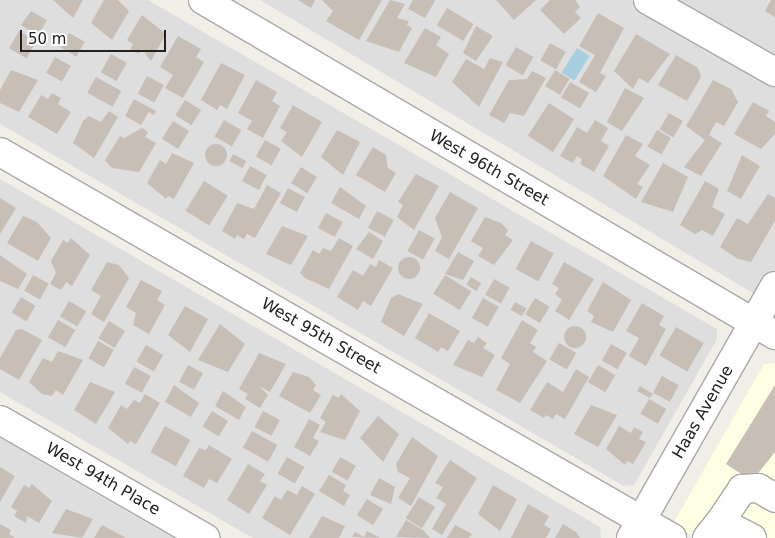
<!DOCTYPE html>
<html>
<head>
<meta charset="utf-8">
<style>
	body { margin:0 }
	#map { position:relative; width:775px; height:538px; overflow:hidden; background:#f1eee7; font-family:"DejaVu Sans",sans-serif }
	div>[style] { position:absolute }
	.residential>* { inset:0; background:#dfdede }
	.education>* { inset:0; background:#feffe2 }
	.water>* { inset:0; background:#a6d0e0; transform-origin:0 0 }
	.building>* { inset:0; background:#c7beb6; transform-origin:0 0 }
	.round { border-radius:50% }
	.roads { filter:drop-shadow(1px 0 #a8a8a8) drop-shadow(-1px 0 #a8a8a8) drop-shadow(0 1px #a8a8a8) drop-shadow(0 -1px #a8a8a8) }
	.minor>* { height:28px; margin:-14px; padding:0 14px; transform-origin:14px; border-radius:14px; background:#fff }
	span { translate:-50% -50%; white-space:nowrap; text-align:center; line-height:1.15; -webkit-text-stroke:5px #fff; paint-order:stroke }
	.street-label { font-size:16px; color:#212121 }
	.scale { position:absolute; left:20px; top:30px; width:146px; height:22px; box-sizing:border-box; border:2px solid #212121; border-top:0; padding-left:6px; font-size:15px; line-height:18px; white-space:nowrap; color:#212121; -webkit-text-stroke:4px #fff; paint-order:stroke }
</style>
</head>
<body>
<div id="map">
	<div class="residential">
		<i style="clip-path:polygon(0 0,148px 0,717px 329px,717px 339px,634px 485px,624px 486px,0 124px)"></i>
		<i style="clip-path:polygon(260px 0,775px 0,775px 306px)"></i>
		<i style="clip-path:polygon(0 179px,600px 527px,601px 538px,253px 538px,0 392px)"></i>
		<i style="clip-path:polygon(0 438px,173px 538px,0 538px)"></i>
	</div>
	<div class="education">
		<i style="clip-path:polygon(775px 363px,775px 538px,697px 538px,673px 524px,764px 364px)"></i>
	</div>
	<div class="water">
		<i style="left:577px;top:48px;width:15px;height:29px;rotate:32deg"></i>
	</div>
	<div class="building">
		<i style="clip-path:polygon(53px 0,83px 0,73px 18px)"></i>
		<i style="clip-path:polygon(104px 0,118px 0,129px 11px,112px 40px,91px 23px)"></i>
		<i style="clip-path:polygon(298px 0,315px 0,311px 8px)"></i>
		<i style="clip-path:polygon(322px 0,382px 0,359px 40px,326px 21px,333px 11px)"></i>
		<i style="clip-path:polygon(390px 0,405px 4px,397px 18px,409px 21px,407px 25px,412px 28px,399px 52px,366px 41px)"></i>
		<i style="clip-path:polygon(413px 0,434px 0,435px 1px,425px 18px,408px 9px)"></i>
		<i style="clip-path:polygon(496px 0,536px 0,514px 20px)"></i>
		<i style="clip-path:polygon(550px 0,575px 0,580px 7px,575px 12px,581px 18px,564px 34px,540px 10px)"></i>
		<i style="clip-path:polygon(771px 0,775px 0,775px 17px,765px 11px)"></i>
		<i style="left:447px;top:8px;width:31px;height:20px;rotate:31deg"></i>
		<i style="clip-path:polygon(31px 11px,47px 20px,38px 36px,21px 25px)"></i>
		<i style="clip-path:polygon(598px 13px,624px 28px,600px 73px,606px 76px,596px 92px,579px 82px,595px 55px,579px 46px)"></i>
		<i style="clip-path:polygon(142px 15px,166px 34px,151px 61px,142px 49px,139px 54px,130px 49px,133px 44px,127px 40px)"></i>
		<i style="clip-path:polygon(476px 26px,493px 36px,476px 61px,463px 53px)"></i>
		<i style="clip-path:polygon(425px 28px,441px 37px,436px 45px,449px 54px,436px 77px,404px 63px)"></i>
		<i style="left:19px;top:31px;width:20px;height:20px;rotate:30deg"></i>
		<i style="left:69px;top:33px;width:18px;height:17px;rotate:29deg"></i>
		<i style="clip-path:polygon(636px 34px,670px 54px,648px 83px,639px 78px,633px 89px,614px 71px)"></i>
		<i style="clip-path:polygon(178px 36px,201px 49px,196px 57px,204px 62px,183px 98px,165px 88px,173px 75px,160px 67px)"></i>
		<i style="left:550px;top:43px;width:18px;height:20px;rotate:29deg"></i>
		<i style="left:516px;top:47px;width:20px;height:21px;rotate:30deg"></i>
		<i style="left:111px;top:54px;width:18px;height:21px;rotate:29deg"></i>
		<i style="clip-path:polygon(676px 55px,698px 68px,701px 77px,687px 101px,658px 85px)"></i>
		<i style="left:55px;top:57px;width:18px;height:18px;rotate:29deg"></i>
		<i style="clip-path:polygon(490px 58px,503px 62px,479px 107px,452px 82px,466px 59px,484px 69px)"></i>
		<i style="clip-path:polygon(221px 63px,245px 75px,227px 109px,220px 105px,217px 110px,201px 100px)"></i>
		<i style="clip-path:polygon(11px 70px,38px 80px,19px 112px,0 103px,0 90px)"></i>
		<i style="left:555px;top:70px;width:17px;height:19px;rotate:31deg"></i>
		<i style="clip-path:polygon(532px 71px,546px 78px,524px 116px,510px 113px,504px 123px,489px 115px,509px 80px,527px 79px)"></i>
		<i style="left:147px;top:76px;width:19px;height:20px;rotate:28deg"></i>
		<i style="left:96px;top:77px;width:29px;height:18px;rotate:29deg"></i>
		<i style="clip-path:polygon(256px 80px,277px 92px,272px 101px,280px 106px,263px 138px,247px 129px,252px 121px,238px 113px)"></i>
		<i style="clip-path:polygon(713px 80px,731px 89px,738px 102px,724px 126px,716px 122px,709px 135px,722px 143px,701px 176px,684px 167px,705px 140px,686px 126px)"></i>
		<i style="left:570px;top:82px;width:22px;height:18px;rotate:30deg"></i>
		<i style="clip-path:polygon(625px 88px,644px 98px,622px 131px,607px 122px)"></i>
		<i style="clip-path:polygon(52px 93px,61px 98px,58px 104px,71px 112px,57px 134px,28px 117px,41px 95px,48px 99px)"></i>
		<i style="clip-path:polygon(134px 99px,156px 111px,154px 115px,149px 112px,141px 125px,125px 116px)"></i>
		<i style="left:185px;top:100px;width:19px;height:18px;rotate:32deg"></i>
		<i style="clip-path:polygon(753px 102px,769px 111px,766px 116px,775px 122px,775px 134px,761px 149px,734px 134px)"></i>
		<i style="left:549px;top:103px;width:30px;height:39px;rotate:33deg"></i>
		<i style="clip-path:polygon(293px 105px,322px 122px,302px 157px,281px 141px,287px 132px,280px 128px)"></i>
		<i style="clip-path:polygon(109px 111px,118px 117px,94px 158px,73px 143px,83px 121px,89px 116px,101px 122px)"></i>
		<i style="left:669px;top:113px;width:16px;height:19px;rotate:30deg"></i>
		<i style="left:224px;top:120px;width:20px;height:19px;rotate:30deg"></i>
		<i style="clip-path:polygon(595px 120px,608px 128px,601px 141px,609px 146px,594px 172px,580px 164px,582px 159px,577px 156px,573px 163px,560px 156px,577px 127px,587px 133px)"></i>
		<i style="left:173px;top:121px;width:19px;height:21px;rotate:32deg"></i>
		<i style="clip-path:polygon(142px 128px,148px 132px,145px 137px,156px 143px,139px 172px,112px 168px,105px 160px,120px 136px,124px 138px)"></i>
		<i style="clip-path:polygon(337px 130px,360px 142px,343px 175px,321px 157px)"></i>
		<i style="left:657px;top:130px;width:16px;height:19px;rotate:30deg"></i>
		<i style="clip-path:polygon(626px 135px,643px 144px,635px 156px,650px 165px,637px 184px,643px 187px,636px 199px,603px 176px)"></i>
		<i style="left:265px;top:140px;width:18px;height:19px;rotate:29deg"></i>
		<i class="round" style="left:205px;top:144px;width:22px;height:22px"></i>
		<i style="clip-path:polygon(373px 147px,386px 155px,388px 168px,396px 173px,385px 192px,356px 175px)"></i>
		<i style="clip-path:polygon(172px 153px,194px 163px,174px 199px,168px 196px,166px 199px,147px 183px,160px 160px,166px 164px)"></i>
		<i style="left:233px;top:154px;width:15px;height:8px;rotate:28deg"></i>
		<i style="clip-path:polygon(742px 155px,760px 166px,741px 199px,727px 191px)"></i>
		<i style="clip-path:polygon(663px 163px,688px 177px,673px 212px,641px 202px)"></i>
		<i style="left:250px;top:166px;width:19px;height:17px;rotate:28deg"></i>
		<i style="left:301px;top:167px;width:19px;height:19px;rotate:32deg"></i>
		<i style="clip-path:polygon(416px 174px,439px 186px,414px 230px,397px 217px,403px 205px,398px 202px)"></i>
		<i style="left:204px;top:181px;width:28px;height:35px;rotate:32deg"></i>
		<i style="clip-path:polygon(705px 181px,719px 189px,712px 207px,725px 214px,713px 236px,702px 230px,695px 234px,680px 225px)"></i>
		<i style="clip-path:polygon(267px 185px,281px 193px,255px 238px,247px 234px,244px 239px,237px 235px,235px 239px,222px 231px,237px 203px,254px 209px)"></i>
		<i style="clip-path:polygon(340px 187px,366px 206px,359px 219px,331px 203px)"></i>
		<i style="left:288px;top:188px;width:19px;height:17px;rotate:28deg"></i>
		<i style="clip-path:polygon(450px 192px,478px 208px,449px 259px,435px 251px,442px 237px,435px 218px)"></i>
		<i style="clip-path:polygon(768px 194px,775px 198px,775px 221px,751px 262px,738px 259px,720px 247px,737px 218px,748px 224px)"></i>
		<i style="clip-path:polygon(0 198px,16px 208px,0 234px)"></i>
		<i style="left:377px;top:211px;width:19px;height:19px;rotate:28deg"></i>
		<i style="left:326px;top:213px;width:19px;height:17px;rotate:28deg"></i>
		<i style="clip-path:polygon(23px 216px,37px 222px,51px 238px,38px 261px,7px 243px)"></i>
		<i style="clip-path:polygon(485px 217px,501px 223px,508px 230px,505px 235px,513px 240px,494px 265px,478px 256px,483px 248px,471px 241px)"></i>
		<i style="clip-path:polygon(282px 226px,308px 236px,291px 265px,266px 254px)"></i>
		<i style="left:419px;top:230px;width:18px;height:24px;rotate:29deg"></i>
		<i style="clip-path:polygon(369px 232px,383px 241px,373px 259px,356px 249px)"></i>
		<i style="clip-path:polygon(71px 238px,90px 255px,72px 286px,66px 282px,61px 290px,50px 284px,56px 273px,51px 261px,63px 240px,68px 243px)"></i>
		<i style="clip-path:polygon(339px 238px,353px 246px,329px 289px,305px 278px,300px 273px,313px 250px,319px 254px,323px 248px,331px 251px)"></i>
		<i style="left:531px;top:241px;width:26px;height:32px;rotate:29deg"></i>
		<i style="clip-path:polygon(458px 252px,474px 261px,463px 280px,445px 274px)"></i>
		<i style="clip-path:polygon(0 255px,27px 274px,18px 289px,0 281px)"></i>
		<i class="round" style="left:398px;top:257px;width:22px;height:22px"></i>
		<i style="clip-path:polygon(379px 260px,393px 268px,371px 306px,363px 301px,358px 310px,337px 297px,353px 270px,363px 276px,370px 264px,376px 267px)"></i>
		<i style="clip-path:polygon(107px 262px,119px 265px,129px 278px,104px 322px,91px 314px,101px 296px,91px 290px)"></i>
		<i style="clip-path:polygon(564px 262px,594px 279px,569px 320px,555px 311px,562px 300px,555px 294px,559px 288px,552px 284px)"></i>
		<i style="left:33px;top:275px;width:18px;height:18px;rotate:29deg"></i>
		<i style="left:445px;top:275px;width:31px;height:22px;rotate:32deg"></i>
		<i style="left:471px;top:277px;width:12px;height:9px;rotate:31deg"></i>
		<i style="left:494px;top:279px;width:18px;height:18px;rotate:29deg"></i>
		<i style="clip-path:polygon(141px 280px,162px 291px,157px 300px,165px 305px,149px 334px,133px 325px,136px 313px,126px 307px)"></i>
		<i style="clip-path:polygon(603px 282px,631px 300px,613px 332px,591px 322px,594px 316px,587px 311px)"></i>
		<i style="clip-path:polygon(398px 294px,423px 304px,404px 336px,381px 322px,391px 298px)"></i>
		<i style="left:21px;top:297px;width:17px;height:18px;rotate:31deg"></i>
		<i style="left:483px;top:298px;width:18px;height:23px;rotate:29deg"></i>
		<i style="left:535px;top:298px;width:17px;height:19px;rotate:31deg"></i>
		<i style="left:69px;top:301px;width:20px;height:18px;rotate:30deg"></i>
		<i style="left:515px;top:302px;width:13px;height:9px;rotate:29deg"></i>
		<i style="clip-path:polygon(642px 303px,664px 316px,659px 325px,666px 329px,646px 366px,629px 356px,639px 338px,626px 331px)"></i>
		<i style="clip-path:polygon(185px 306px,208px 319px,190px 352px,168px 335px)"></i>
		<i style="clip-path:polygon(429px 313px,460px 331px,448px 351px,441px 347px,438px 352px,415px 338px)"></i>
		<i style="left:58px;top:320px;width:20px;height:20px;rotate:30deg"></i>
		<i style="clip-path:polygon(522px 320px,538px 330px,530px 343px,536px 347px,533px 352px,547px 361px,520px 403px,496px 390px,510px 364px,501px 358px)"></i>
		<i style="left:109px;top:321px;width:19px;height:20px;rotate:32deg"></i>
		<i style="clip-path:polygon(220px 324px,245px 344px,228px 372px,198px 360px)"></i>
		<i class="round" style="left:564px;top:326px;width:22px;height:22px"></i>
		<i style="left:676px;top:327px;width:32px;height:33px;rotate:30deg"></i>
		<i style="clip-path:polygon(22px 329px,42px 340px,19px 380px,0 369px,0 358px,16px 330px)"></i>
		<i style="clip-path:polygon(478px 337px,487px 343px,483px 348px,495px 355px,482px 377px,453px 365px,468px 340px,474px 343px)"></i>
		<i style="left:98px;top:341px;width:18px;height:20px;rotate:29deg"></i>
		<i style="left:559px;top:343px;width:20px;height:19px;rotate:30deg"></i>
		<i style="left:611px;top:344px;width:18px;height:19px;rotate:29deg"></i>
		<i style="left:146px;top:345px;width:20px;height:19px;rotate:30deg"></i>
		<i style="clip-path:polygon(58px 351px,83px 360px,63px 395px,56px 390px,52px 396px,42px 394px,29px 382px,43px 358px,52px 362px)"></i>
		<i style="clip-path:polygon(259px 353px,286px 364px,270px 392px,259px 386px,268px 395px,260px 408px,245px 399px,248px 394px,239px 389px)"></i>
		<i style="left:188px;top:365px;width:17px;height:19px;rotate:28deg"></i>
		<i style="left:598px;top:365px;width:20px;height:20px;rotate:30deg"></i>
		<i style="left:134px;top:367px;width:19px;height:19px;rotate:28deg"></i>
		<i style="clip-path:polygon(576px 369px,589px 377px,565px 419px,556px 414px,553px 419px,546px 415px,544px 418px,530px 410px,547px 382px,563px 392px)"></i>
		<i style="clip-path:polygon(293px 372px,309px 377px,316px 385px,313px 390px,321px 395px,310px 413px,279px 396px)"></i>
		<i style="left:662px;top:376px;width:19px;height:19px;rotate:28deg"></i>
		<i style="clip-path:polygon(90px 382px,115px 392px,96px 424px,74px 410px)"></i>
		<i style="clip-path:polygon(174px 385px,199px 403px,191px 417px,165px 402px)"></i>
		<i style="clip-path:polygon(775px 385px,775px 452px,752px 481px,726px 464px)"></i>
		<i style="clip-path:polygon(640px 386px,653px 394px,650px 398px,637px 391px)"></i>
		<i style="clip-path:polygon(223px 391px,246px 407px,239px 420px,215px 406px)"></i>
		<i style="clip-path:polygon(145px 394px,160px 403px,136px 444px,130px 441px,128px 444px,108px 428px,121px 405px,127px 409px,134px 400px,140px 403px)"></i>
		<i style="clip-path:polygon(341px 394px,360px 411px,345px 440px,320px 432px,326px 422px,320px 418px,333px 395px,339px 398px)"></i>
		<i style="left:649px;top:399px;width:20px;height:17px;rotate:30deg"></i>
		<i style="clip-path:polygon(591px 405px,617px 415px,598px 447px,574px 434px)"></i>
		<i style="left:212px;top:411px;width:19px;height:18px;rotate:32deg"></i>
		<i style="left:263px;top:411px;width:19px;height:18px;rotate:28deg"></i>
		<i style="clip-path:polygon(378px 416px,399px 434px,383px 462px,360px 438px)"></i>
		<i style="clip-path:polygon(309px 419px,320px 425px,313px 438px,319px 441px,310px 456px,294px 447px)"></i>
		<i style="left:165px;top:426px;width:29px;height:30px;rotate:29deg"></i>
		<i style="clip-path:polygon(619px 426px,631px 433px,634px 427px,643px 432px,639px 439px,646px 442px,633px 464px,627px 461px,625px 465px,606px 449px)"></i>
		<i style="left:252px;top:431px;width:29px;height:19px;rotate:29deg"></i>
		<i style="clip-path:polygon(412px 437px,438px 456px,411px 506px,398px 498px,410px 478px,398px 472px,396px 464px)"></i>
		<i style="clip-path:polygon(209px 445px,232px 459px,217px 483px,209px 479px,204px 488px,183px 476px,199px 448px,206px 450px)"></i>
		<i style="left:287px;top:457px;width:20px;height:19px;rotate:30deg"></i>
		<i style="left:340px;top:457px;width:18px;height:17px;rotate:29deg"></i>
		<i style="clip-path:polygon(450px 460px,477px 478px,442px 535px,432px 529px,446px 504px,436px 498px,443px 487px,435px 483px)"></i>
		<i style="clip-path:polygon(248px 464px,265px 474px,260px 481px,267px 485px,249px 514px,227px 500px)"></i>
		<i style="clip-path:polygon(0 467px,15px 476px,0 502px)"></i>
		<i style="clip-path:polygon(329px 475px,346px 485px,343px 491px,350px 495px,344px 506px,319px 491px)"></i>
		<i style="clip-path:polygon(379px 478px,395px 487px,391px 504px,370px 495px)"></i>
		<i style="clip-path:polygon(32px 484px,52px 501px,39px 523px,27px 516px,26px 523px,14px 516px,17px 511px,11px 507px,24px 485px,29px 488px)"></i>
		<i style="clip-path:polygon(493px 485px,517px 499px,500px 531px,478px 514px)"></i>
		<i style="clip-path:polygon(302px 486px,315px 494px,290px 535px,262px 518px,275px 496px,281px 500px,287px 490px,297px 495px)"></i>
		<i style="left:419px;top:497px;width:19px;height:25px;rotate:32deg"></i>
		<i style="left:367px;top:499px;width:19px;height:19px;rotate:32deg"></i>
		<i style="clip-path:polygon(528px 504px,549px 516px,544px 525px,551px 529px,546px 538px,511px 538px)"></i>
		<i style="clip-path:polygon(66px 509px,93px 519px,82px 538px,52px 533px)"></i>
		<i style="clip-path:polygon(322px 516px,345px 526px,339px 538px,309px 538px)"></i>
		<i style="clip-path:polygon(406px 520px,423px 530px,430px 538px,396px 537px)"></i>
		<i style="clip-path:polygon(0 524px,11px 530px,9px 534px,15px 538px,0 538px)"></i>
		<i style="clip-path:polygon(563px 524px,576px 532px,580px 538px,555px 538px)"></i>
		<i style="clip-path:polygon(102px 525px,126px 538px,94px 538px)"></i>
		<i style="clip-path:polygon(455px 525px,472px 534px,469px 538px,447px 538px)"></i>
		<i style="clip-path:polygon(367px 531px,380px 538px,352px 537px,355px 532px,364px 537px)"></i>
	</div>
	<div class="roads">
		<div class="minor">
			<i style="left:203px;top:0;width:663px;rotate:30.36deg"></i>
			<i style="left:648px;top:0;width:146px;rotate:29.6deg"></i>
			<i style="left:0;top:152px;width:775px;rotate:29.87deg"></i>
			<i style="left:0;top:420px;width:237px;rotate:29.9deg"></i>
			<i style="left:720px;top:522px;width:40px;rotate:-56deg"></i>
			<i style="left:742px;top:489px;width:16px;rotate:-4deg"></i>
			<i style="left:758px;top:488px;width:20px;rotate:30deg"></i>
			<i style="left:631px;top:538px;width:290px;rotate:-60.3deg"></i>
			<i style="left:707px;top:538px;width:21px;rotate:-51deg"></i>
			<i style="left:720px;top:522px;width:36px;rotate:27deg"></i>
		</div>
	</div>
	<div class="street-label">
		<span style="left:489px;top:168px;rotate:30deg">West 96th Street</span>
		<span style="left:321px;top:336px;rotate:30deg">West 95th Street</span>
		<span style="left:703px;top:412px;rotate:-60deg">Haas Avenue</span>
		<span style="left:103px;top:479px;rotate:30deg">West 94th Place</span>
	</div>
	<div class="scale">50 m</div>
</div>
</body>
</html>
